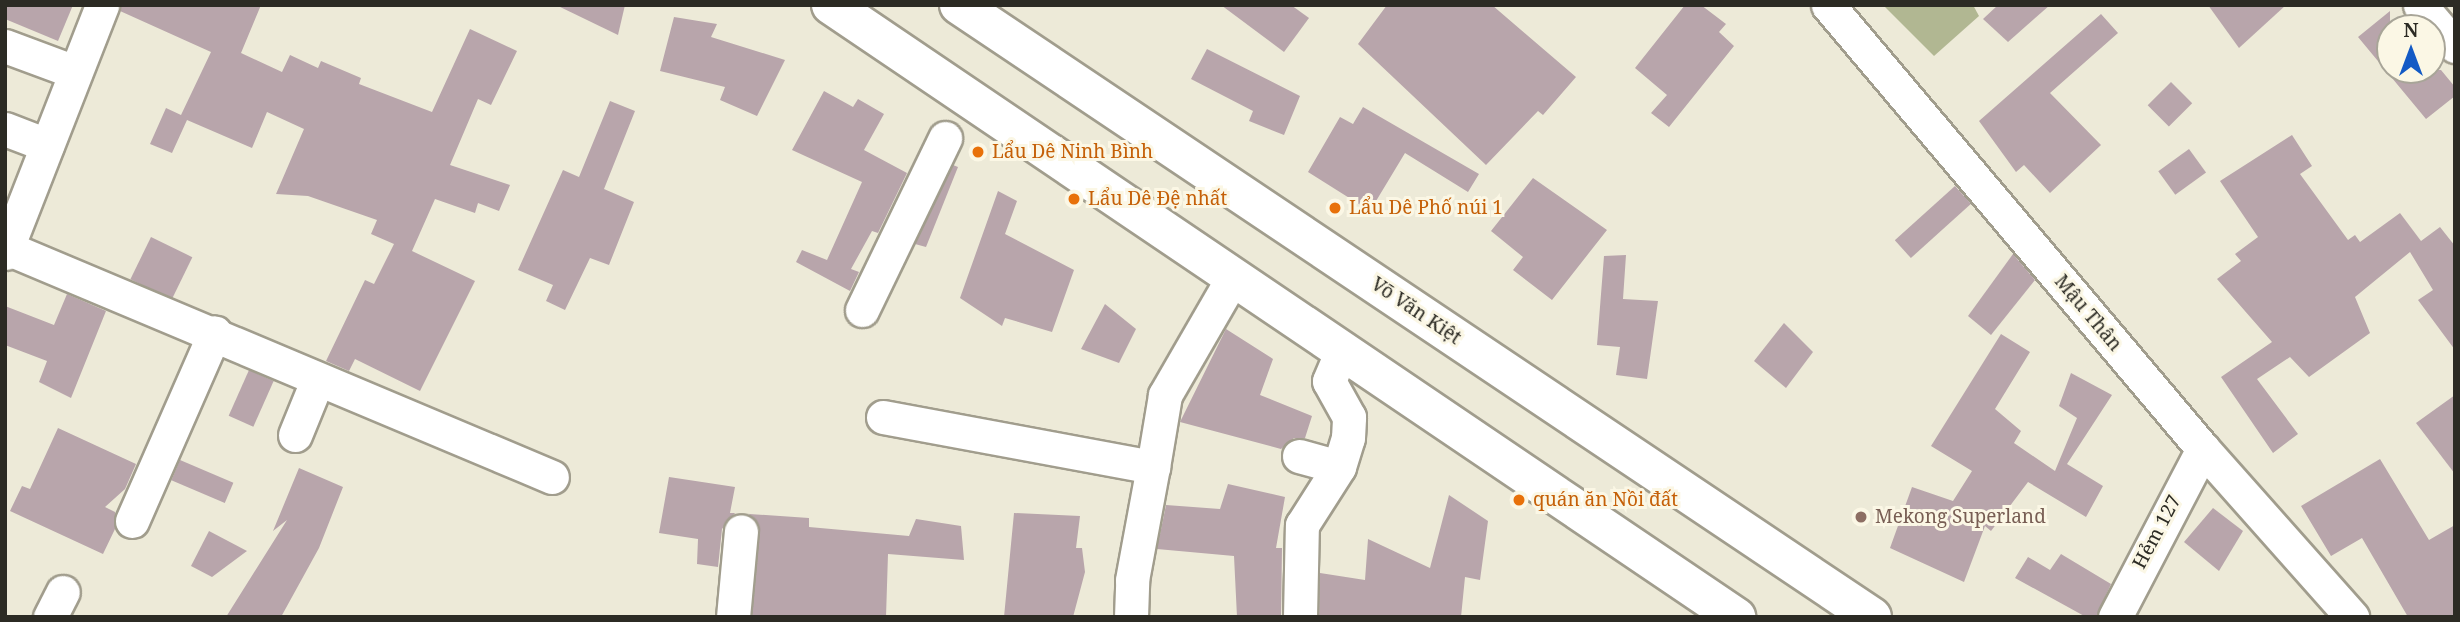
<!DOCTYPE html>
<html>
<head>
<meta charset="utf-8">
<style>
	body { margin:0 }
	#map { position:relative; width:2460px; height:622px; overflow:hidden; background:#edead8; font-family:"Noto Serif",serif }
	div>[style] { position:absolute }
	.forest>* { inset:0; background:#b1b792 }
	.building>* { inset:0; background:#b8a5ab; transform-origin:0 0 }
	.roads { filter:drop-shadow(2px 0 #a19d8d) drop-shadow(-2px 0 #a19d8d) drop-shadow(0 2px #a19d8d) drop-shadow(0 -2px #a19d8d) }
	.minor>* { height:33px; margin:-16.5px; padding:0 16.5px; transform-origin:16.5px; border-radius:16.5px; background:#fff }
	.major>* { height:38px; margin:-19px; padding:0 19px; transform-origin:19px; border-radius:19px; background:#fff }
	.dots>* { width:19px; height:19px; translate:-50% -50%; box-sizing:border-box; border:4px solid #fbf7e5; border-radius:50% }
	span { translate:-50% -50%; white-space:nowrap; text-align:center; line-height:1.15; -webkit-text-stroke:6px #fbf7e5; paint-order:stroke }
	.food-label { font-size:19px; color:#c56008 }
	.left { translate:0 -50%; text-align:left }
	.street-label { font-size:19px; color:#2c2b24 }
	.education-label { font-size:19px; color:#785e54 }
	.frame { position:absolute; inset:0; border:7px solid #2c2b24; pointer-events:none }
	.north { position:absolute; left:2376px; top:14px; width:70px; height:70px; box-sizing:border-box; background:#fbf7e5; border:2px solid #a8a598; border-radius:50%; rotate:0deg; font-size:19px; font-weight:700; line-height:28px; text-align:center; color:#2c2b24 }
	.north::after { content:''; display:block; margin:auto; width:24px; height:32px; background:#135ac5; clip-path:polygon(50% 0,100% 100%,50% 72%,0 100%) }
</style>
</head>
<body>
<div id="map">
	<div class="forest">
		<i style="clip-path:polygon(1883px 5px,1973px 5px,1979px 16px,1934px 56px)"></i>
	</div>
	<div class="building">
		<i style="clip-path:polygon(5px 5px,73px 5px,58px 41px,5px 19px)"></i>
		<i style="clip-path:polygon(121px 5px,261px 5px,241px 53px,282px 72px,290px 55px,318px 68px,321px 61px,361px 78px,359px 84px,432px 112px,470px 29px,517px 51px,491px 105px,478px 99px,450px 165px,510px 185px,499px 211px,478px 203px,475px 213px,435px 199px,412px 251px,475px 281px,420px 391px,355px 359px,349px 371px,326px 361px,365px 280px,374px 284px,394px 244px,371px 234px,377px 220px,308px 196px,276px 194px,304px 129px,267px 112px,252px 148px,187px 120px,172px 153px,150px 144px,166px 108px,181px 115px,211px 52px,120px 11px)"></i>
		<i style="clip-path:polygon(556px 5px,625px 5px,618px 35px)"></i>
		<i style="clip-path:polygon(1221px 5px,1291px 5px,1309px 18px,1284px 52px)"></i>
		<i style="clip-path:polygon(1387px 5px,1492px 5px,1576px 77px,1543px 115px,1538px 111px,1486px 165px,1358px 44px)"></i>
		<i style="clip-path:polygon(1685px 5px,1701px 5px,1726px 24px,1719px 32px,1734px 46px,1669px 127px,1651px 113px,1667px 95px,1635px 68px)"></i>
		<i style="clip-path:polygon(1998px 5px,2050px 5px,2008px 42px,1983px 19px)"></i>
		<i style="clip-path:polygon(2208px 5px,2286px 5px,2239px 48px)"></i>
		<i style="clip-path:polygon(2390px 11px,2390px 70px,2441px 70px,2455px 87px,2455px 96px,2426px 119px,2358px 37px)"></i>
		<i style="clip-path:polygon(2101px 14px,2118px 33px,2050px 93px,2101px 145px,2050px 193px,2024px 165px,2016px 172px,1979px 121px)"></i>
		<i style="clip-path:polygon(674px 17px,717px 24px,711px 37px,785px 60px,757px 116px,720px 100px,725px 87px,660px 71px)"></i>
		<i style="clip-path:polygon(1207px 49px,1300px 96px,1284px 135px,1249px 121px,1253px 111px,1191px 79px)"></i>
		<i style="left:2171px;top:82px;width:30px;height:33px;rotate:45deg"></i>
		<i style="clip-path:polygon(824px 91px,853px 107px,858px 99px,884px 114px,864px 150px,907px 173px,878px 233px,872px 231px,851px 269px,859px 272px,850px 291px,796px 262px,802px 250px,827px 260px,862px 182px,792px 150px)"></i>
		<i style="clip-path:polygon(610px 101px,635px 111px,604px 189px,634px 202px,609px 265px,590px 258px,565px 310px,546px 301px,553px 285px,518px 270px,563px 170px,579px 177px)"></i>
		<i style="clip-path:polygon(1363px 107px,1479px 174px,1468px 192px,1405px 153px,1370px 211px,1308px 172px,1340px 117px,1353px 124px)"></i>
		<i style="clip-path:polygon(2292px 135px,2312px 166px,2300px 174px,2348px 240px,2355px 235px,2360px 242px,2400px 213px,2421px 241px,2440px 227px,2455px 246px,2455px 350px,2418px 300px,2433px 290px,2410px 252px,2355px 297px,2370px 333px,2309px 377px,2290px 357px,2257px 379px,2298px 434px,2273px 453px,2221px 377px,2272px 342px,2217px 279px,2241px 261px,2235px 254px,2258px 237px,2220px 181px)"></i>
		<i style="left:2189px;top:149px;width:29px;height:38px;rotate:54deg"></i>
		<i style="clip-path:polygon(953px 165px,958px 167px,926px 247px,915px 244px)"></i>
		<i style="clip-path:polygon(1533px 178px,1607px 230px,1552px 300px,1513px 270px,1523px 257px,1491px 231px)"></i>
		<i style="left:1955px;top:186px;width:24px;height:81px;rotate:48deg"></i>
		<i style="clip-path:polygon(998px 191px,1017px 201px,1005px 234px,1074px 270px,1052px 332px,1005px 318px,1002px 326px,960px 298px)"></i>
		<i style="left:151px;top:237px;width:46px;height:47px;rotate:26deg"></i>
		<i style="clip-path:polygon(2013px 254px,2035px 280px,1991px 335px,1968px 316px)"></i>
		<i style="clip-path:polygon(1626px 255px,1623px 299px,1658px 301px,1647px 379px,1616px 375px,1620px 347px,1597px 345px,1604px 256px)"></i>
		<i style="clip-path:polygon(67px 294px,106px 311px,71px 398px,39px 382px,47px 361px,5px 345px,5px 306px,54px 325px)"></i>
		<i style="clip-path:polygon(1105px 304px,1136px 329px,1119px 363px,1081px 349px)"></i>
		<i style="clip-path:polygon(1784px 323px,1813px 352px,1786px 388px,1754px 361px)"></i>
		<i style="clip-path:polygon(1226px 329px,1273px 359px,1260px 395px,1312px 416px,1305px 438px,1294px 438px,1281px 449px,1180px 422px)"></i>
		<i style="clip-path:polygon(2001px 334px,2030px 352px,1995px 409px,2021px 431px,2014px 443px,2055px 471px,2077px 418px,2059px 406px,2071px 373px,2112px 395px,2067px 464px,2103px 486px,2086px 517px,2028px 482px,1991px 531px,1985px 526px,1964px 582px,1890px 548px,1912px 487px,1953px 501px,1972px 471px,1931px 446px)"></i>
		<i style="left:249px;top:370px;width:27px;height:50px;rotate:24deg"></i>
		<i style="clip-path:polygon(2455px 395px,2455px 474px,2416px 423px)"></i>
		<i style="clip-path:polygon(58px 428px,136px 464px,125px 489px,105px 507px,115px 512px,115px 529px,103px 554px,10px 511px,22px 486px,30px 489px)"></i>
		<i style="clip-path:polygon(2380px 459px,2429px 540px,2455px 525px,2455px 617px,2408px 617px,2362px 538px,2331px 556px,2301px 506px)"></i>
		<i style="left:180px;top:460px;width:58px;height:22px;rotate:23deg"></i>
		<i style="clip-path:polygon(299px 468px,343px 487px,319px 548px,281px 617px,226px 617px,287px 520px,273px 531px)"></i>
		<i style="clip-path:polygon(669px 477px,735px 487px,730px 513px,735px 513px,722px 529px,718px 567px,697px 564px,698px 539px,659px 533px)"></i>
		<i style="clip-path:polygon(1228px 484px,1285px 497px,1276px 548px,1282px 548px,1281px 617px,1237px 617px,1234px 556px,1157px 549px,1166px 505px,1220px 509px)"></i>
		<i style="clip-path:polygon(1449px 495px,1488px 521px,1480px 580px,1465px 577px,1461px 617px,1319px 617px,1320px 573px,1365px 580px,1368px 539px,1430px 568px)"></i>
		<i style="clip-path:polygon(2213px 508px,2243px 531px,2219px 571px,2184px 542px)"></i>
		<i style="clip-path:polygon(1014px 513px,1080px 516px,1076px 548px,1082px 548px,1085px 572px,1073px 617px,1004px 617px)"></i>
		<i style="clip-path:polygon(749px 514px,809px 518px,809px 527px,909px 536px,916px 519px,961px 526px,964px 560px,888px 554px,886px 617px,752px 617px,760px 532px)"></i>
		<i style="clip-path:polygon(209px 531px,247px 551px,212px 577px,191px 566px)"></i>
		<i style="clip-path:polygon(2061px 554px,2111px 584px,2096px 617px,2086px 617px,2015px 578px,2028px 557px,2050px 570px)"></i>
	</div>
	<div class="roads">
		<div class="minor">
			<i style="left:1828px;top:5px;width:581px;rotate:49.82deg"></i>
			<i style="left:2203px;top:449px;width:225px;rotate:48.4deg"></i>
			<i style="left:2420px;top:5px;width:54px;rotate:49.5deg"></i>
			<i style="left:5px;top:46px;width:75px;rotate:20.4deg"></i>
			<i style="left:5px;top:129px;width:45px;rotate:20.9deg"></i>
			<i style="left:7px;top:248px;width:591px;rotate:22.79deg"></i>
			<i style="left:5px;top:253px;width:266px;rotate:-68.6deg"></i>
			<i style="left:862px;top:310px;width:191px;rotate:-64.2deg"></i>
			<i style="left:883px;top:417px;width:275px;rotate:10.5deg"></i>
			<i style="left:1153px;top:467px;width:73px;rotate:-80.5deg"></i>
			<i style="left:1165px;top:395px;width:134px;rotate:-60deg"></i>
			<i style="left:295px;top:435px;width:58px;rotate:-67.8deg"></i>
			<i style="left:1299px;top:456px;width:41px;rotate:15.4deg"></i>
			<i style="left:132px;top:521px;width:206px;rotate:-66.3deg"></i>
			<i style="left:50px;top:617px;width:28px;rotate:-63deg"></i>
			<i style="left:733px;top:617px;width:86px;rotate:-84.7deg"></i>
			<i style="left:1131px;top:617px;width:37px;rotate:-88deg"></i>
			<i style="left:1132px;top:580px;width:115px;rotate:-79.5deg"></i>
			<i style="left:1300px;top:617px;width:92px;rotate:-88.8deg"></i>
			<i style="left:1302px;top:525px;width:69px;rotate:-57.5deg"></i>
			<i style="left:1339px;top:467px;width:30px;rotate:-73deg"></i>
			<i style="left:1348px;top:438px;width:21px;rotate:-87deg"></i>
			<i style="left:1349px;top:417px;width:41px;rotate:-119.1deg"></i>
			<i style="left:1329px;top:381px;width:33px;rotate:-67deg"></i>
			<i style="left:2115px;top:617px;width:190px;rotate:-62.4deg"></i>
		</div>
		<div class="major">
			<i style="left:831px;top:5px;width:1093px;rotate:34.07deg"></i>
			<i style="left:959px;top:5px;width:1099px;rotate:33.83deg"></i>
		</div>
	</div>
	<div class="dots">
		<i style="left:978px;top:152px;background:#e8710a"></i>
		<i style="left:1074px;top:199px;background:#e8710a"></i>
		<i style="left:1335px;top:208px;background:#e8710a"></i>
		<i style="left:1519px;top:500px;background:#e8710a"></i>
		<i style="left:1861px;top:517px;background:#8d6e63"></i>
	</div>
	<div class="food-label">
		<span class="left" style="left:992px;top:152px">Lẩu Dê Ninh Bình</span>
		<span class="left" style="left:1088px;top:199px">Lẩu Dê Đệ nhất</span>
		<span class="left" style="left:1349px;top:208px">Lẩu Dê Phố núi 1</span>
		<span class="left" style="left:1533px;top:500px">quán ăn Nồi đất</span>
	</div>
	<div class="street-label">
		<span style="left:1416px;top:311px;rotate:34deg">Võ Văn Kiệt</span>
		<span style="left:2088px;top:313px;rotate:50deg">Mậu Thân</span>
		<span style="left:2157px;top:532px;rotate:-62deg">Hẻm 127</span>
	</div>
	<div class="education-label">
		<span class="left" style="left:1875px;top:517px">Mekong Superland</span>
	</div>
	<div class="frame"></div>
	<div class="north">N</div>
</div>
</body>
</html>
